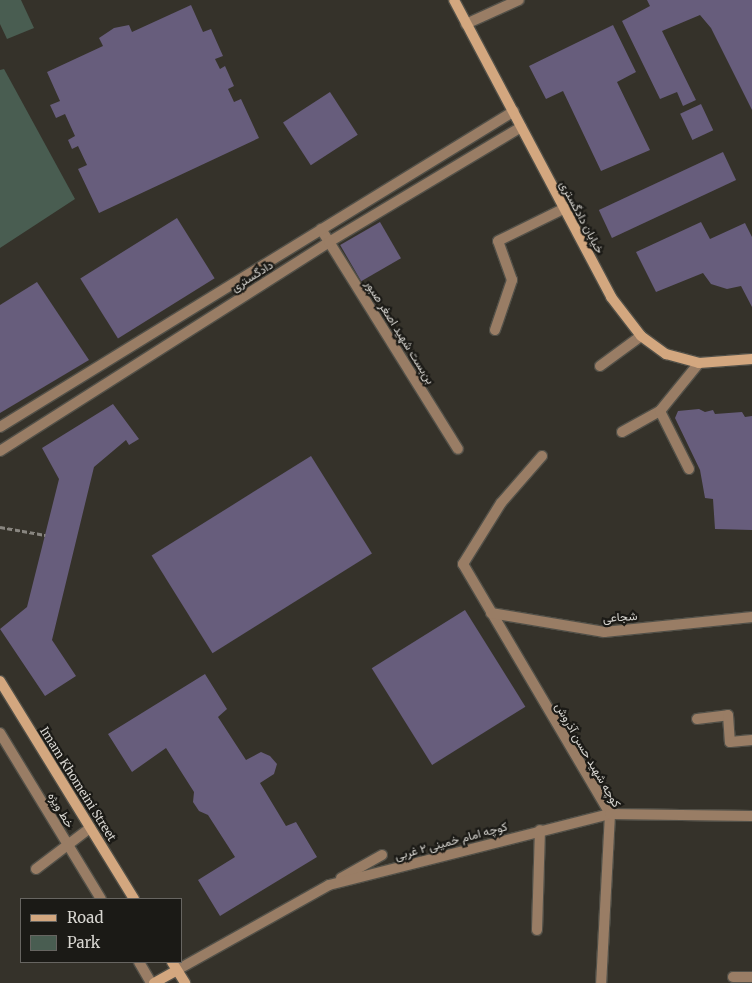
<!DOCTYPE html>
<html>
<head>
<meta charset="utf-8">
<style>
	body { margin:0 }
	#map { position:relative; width:752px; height:983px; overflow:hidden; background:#35322a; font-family:Merriweather,Vazirmatn,serif }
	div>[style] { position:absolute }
	.green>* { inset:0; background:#495d51 }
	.building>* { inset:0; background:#675d7c; transform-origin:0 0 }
	.path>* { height:3px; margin-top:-1.5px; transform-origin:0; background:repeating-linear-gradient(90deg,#898680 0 5px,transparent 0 7.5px) }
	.roads { filter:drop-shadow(1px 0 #525048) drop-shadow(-1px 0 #525048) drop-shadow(0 1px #525048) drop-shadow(0 -1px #525048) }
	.lane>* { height:10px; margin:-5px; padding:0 5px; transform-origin:5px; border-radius:5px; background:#997d65 }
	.street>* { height:10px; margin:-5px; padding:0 5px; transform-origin:5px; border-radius:5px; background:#997d65 }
	.secondary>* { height:10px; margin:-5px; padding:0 5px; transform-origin:5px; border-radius:5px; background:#d3a77f }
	span { translate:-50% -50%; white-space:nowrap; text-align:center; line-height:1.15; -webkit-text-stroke:4.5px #1b1a16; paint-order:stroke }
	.street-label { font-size:12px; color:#d8d6d1 }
	.legend { position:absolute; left:20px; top:898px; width:162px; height:65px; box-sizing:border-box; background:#1b1a16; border:1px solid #676561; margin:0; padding:6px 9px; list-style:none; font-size:15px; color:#d8d6d1 }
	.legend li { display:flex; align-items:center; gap:10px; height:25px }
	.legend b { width:25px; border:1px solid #676561 }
</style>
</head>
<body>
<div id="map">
	<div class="green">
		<i style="clip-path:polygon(0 0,21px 0,34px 28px,7px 39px,0 24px)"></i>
		<i style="clip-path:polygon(4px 69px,75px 199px,0 248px,0 70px)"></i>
	</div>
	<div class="building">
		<i style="clip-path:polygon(647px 0,752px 0,752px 110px,711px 28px,700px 15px,662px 31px,696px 100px,683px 106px,677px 92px,660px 99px,622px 21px,650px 6px)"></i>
		<i style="clip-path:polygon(191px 5px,203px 32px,211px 29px,223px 56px,215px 59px,220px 69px,225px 66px,234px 86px,228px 89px,234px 102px,241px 99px,259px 138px,99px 213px,78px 169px,87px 165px,78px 146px,72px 149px,68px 140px,75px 136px,65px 114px,56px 118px,50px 105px,60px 101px,47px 72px,103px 46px,99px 38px,114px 28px,129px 25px,132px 32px)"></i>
		<i style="clip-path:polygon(613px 25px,636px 72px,617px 82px,650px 150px,601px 171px,563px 91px,546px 99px,529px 66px)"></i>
		<i style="left:330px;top:92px;width:51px;height:56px;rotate:57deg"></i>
		<i style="left:701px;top:104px;width:29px;height:23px;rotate:65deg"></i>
		<i style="left:723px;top:152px;width:31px;height:137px;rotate:65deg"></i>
		<i style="left:177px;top:218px;width:71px;height:114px;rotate:58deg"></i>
		<i style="left:380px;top:222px;width:42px;height:46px;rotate:60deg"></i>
		<i style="clip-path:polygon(701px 222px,710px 239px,745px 223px,752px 237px,752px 307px,741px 286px,727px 289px,711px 284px,703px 273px,656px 292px,636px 252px)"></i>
		<i style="clip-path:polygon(37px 282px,89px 360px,0 413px,0 305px)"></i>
		<i style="clip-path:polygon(113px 404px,139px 439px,129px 445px,126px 440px,94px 467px,52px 640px,76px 676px,45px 696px,0 629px,27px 607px,59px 479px,42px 448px)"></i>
		<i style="clip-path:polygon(699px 409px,705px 412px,713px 410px,715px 414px,742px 412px,745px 417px,752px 416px,752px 530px,715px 529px,713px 499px,705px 498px,700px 470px,675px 418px,678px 411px)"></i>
		<i style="left:311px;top:456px;width:115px;height:188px;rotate:58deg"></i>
		<i style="left:465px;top:610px;width:114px;height:110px;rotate:58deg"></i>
		<i style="clip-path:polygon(205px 674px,227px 709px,218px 717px,246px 760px,261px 752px,270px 756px,277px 764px,274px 774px,260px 783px,286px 826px,296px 822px,317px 857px,220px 916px,198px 880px,235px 857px,208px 815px,199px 811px,193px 802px,194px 792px,166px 748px,132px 772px,108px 734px)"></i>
	</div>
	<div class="path">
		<i style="left:0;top:527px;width:46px;rotate:10.1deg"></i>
	</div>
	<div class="roads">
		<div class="lane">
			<i style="left:600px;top:366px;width:51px;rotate:-36.2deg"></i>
			<i style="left:0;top:733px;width:194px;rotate:58.7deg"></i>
			<i style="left:36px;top:869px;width:68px;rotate:-37.2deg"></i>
			<i style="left:139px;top:962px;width:24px;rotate:60deg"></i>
		</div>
		<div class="street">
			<i style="left:466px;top:24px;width:58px;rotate:-24.4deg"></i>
			<i style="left:321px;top:229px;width:259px;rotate:58.1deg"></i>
			<i style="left:495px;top:330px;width:53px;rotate:-71.2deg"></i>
			<i style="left:512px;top:280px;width:41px;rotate:-109.7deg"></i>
			<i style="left:498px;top:241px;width:72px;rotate:-26.2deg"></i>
			<i style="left:0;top:427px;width:603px;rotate:-31.58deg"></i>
			<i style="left:622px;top:432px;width:43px;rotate:-28.9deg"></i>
			<i style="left:0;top:451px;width:390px;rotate:-32.4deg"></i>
			<i style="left:329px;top:242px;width:224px;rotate:-30.9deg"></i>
			<i style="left:542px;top:456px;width:62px;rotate:131.1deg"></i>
			<i style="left:501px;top:503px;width:72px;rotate:121.9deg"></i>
			<i style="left:463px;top:564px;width:290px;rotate:59.5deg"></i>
			<i style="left:610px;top:814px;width:169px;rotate:93deg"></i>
			<i style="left:689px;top:469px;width:65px;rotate:-116.6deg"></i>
			<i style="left:660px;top:411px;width:62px;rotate:-50.9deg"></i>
			<i style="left:491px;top:613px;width:115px;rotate:9.5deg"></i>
			<i style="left:604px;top:632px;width:149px;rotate:-5.8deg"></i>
			<i style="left:697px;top:719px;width:31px;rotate:-7deg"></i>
			<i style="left:728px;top:715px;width:27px;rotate:86deg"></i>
			<i style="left:730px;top:742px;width:22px;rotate:-5deg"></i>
			<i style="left:341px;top:878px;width:47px;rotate:-29.3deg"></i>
			<i style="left:537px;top:930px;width:100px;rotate:-88.3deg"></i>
			<i style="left:177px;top:970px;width:174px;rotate:-29.2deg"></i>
			<i style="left:329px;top:885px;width:290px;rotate:-14.2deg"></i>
			<i style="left:610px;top:814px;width:142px;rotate:0.8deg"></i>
			<i style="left:733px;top:977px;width:19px"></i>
		</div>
		<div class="secondary">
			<i style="left:454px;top:0;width:336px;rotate:62.1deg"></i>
			<i style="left:611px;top:297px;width:49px;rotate:52.4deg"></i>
			<i style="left:641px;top:336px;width:31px;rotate:36deg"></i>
			<i style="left:666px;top:354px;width:34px;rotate:15deg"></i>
			<i style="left:699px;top:363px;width:53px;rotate:-4.3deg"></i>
			<i style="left:0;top:681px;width:256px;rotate:58.4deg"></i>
			<i style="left:172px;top:962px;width:25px;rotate:58deg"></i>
			<i style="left:154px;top:983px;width:26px;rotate:-29deg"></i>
		</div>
	</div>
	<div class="street-label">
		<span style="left:582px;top:217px;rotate:62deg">خیابان دادگستری</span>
		<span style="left:252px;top:276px;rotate:-32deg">دادگستری</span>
		<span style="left:400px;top:332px;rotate:58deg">بن‌بست شهید اصغر صبور</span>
		<span style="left:620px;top:617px;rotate:-4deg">شجاعی</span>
		<span style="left:588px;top:755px;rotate:60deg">کوچه شهید حسن آذروش</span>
		<span style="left:78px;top:784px;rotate:58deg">Imam Khomeini Street</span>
		<span style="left:61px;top:810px;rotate:59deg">خط ویژه</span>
		<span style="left:451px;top:841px;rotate:-15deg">کوچه امام خمینی ۲ غربی</span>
	</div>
	<ul class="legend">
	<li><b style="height:6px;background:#d3a77f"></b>Road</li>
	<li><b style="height:14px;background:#495d51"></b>Park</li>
	</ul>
</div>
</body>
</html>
